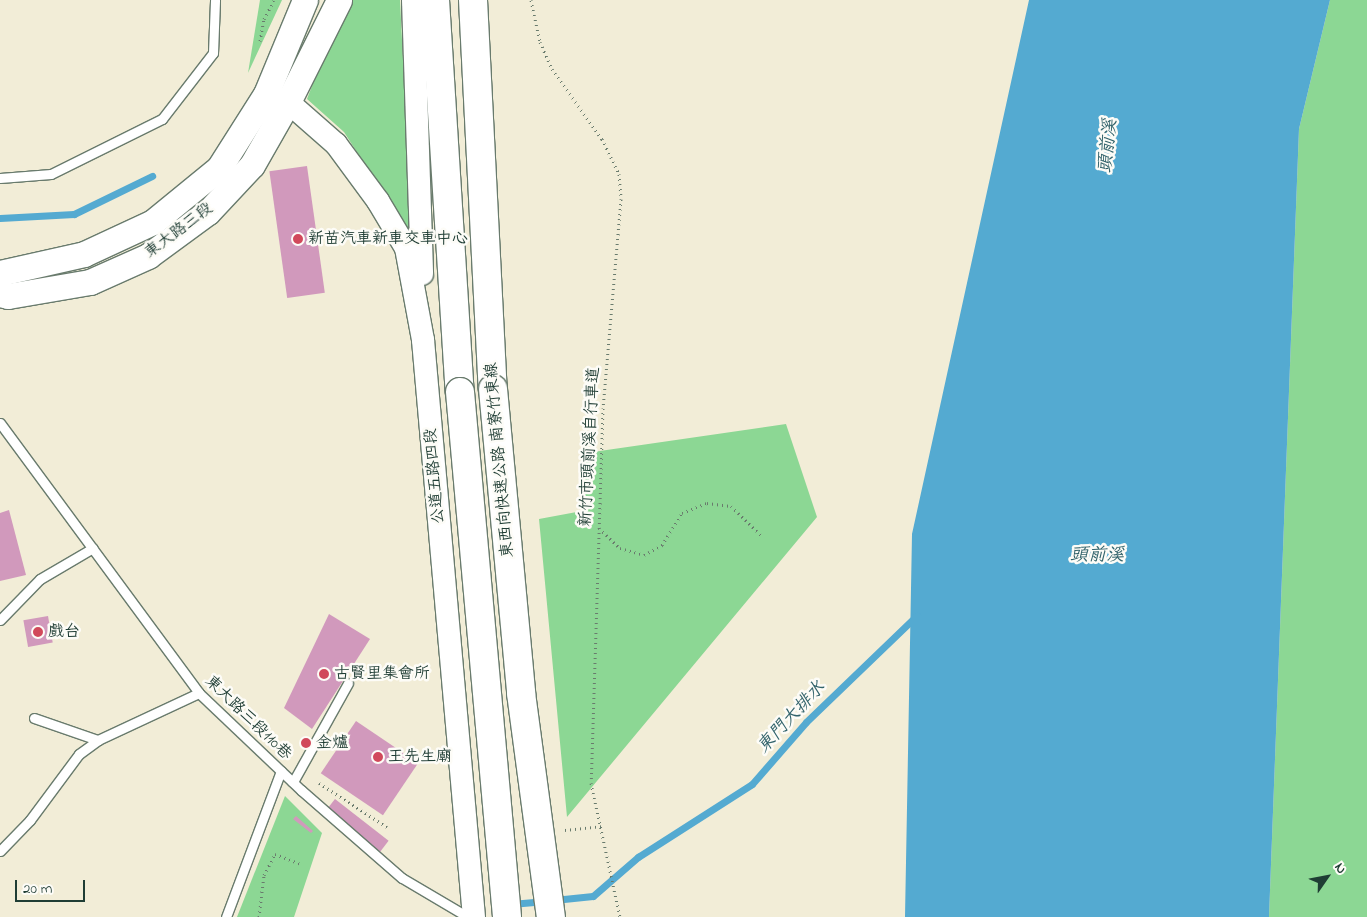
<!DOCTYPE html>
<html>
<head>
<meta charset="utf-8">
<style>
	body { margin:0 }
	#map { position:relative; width:1367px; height:917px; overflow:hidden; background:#f2edd7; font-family:"Indie Flower","LXGW WenKai TC",sans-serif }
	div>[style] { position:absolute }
	.green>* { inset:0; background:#8cd794 }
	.water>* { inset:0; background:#54aad1 }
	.stream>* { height:7px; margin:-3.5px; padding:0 3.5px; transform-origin:3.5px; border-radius:3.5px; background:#54aad1 }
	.building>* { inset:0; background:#d199bc; transform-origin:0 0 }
	.path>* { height:3px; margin-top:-1.5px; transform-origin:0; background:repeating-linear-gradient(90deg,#697b6d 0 1px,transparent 0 5px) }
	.roads { filter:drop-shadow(1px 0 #697b6d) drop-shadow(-1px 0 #697b6d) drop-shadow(0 1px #697b6d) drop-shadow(0 -1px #697b6d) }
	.service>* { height:9px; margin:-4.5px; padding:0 4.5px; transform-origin:4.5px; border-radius:4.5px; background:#fff }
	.tertiary>* { height:22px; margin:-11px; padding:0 11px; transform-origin:11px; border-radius:11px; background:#fff }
	.secondary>* { height:25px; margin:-12.5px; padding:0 12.5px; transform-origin:12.5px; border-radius:12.5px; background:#fff }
	.trunk>* { height:28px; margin:-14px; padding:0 14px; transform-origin:14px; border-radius:14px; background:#fff }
	.bridges { filter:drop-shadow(1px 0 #697b6d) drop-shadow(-1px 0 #697b6d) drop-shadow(0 1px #697b6d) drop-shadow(0 -1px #697b6d) }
	.trunk-bridge>* { height:28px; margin:-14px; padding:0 14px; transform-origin:14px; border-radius:14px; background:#fff }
	.dots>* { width:14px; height:14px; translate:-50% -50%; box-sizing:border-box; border:2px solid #fdfcf7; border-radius:50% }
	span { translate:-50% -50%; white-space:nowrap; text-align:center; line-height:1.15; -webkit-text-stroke:5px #fdfcf7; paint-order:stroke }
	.street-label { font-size:16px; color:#1f3d34 }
	.poi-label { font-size:16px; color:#1f3d34 }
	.left { translate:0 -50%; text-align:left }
	.water-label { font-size:18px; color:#32636b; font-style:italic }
	.north { position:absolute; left:1302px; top:852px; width:50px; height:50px; -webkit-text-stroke:4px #fdfcf7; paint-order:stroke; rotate:57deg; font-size:14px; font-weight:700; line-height:20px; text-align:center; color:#1f3d34 }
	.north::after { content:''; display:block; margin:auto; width:18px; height:22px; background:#1f3d34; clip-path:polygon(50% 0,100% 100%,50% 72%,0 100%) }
	.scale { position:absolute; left:15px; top:880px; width:70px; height:22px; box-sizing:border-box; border:2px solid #1f3d34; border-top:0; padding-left:6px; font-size:15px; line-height:18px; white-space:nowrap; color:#1f3d34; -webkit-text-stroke:4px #fdfcf7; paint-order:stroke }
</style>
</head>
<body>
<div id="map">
	<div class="green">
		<i style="clip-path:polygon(260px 0,282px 0,248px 73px)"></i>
		<i style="clip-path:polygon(345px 0,400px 0,412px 238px,344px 132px,307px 99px)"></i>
		<i style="clip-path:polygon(1330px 0,1367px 0,1367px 917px,1269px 917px,1299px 129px)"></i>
		<i style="clip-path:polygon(786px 424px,817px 517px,567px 817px,539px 519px,582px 511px,586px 453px)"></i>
		<i style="clip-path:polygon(285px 796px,322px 833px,294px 917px,237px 917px)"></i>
	</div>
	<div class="water">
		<i style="clip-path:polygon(1029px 0,1330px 0,1299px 129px,1269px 917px,905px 917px,912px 534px)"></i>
	</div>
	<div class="stream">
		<i style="left:0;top:218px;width:74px;rotate:-3.1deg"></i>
		<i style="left:74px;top:214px;width:87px;rotate:-26deg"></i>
		<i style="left:554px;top:900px;width:39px;rotate:-6deg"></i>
		<i style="left:593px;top:896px;width:60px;rotate:-40.9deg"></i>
		<i style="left:638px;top:857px;width:135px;rotate:-32.6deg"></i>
		<i style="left:752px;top:784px;width:82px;rotate:-48.9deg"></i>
		<i style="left:806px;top:722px;width:154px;rotate:-43.9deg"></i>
		<i style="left:511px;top:904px;width:32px;rotate:-5deg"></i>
	</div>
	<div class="building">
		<i style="left:307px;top:166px;width:128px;height:38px;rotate:82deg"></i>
		<i style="clip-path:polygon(9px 510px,26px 575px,0 581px,0 513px)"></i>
		<i style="clip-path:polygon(329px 614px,370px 639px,312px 729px,284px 708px)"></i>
		<i style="left:48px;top:616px;width:27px;height:25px;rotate:80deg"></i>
		<i style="left:356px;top:721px;width:75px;height:63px;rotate:34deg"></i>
		<i style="left:335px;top:799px;width:68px;height:14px;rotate:38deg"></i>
		<i style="clip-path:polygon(296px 816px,313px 831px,311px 833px,293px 819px)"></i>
	</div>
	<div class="path">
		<i style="left:531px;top:0;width:43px;rotate:77.9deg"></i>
		<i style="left:540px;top:42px;width:30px;rotate:66deg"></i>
		<i style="left:552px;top:69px;width:86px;rotate:54.5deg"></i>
		<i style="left:602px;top:139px;width:39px;rotate:64deg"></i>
		<i style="left:619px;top:174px;width:25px;rotate:85deg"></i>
		<i style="left:621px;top:199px;width:210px;rotate:94.9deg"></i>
		<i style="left:603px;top:408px;width:375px;rotate:91.8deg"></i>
		<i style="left:591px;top:783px;width:137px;rotate:77.8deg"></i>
		<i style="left:260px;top:41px;width:22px;rotate:-80deg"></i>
		<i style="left:264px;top:19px;width:21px;rotate:-62deg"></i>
		<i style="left:599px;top:528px;width:29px;rotate:44deg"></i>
		<i style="left:620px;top:548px;width:25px;rotate:16deg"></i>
		<i style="left:644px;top:555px;width:21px;rotate:-29deg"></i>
		<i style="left:662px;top:545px;width:38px;rotate:-58deg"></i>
		<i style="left:682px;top:513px;width:27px;rotate:-22deg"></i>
		<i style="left:707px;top:503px;width:24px;rotate:7deg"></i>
		<i style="left:731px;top:506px;width:45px;rotate:44.1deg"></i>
		<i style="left:319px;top:783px;width:81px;rotate:32.9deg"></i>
		<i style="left:565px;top:830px;width:37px;rotate:-6deg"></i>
		<i style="left:259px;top:917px;width:42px;rotate:-83.2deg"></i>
		<i style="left:264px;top:875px;width:24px;rotate:-62deg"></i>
		<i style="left:275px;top:854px;width:26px;rotate:21deg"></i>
	</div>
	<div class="roads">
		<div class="service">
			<i style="left:0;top:178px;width:51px;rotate:-4.5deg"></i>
			<i style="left:51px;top:174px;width:124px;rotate:-26.4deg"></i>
			<i style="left:162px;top:119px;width:83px;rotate:-52.3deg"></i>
			<i style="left:213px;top:53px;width:53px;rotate:-87.8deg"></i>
			<i style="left:0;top:423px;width:335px;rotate:53.6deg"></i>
			<i style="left:199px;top:693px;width:141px;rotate:43.6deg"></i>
			<i style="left:301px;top:790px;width:134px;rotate:41.1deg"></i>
			<i style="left:402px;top:878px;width:77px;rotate:30.6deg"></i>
			<i style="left:0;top:620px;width:57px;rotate:-45.7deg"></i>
			<i style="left:40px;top:579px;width:61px;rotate:-30.3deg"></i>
			<i style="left:34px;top:718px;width:68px;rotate:19deg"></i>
			<i style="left:293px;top:782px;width:113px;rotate:-60.9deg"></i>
			<i style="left:0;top:851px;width:43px;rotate:-45.9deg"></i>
			<i style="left:30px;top:820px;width:82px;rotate:-53.4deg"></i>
			<i style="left:79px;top:754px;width:24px;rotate:-36deg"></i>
			<i style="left:98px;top:740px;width:111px;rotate:-25deg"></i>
			<i style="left:226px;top:917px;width:156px;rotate:-69.4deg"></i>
		</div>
		<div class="tertiary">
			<i style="left:413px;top:0;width:274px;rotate:88.1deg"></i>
			<i style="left:272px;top:96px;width:17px;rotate:21deg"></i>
			<i style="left:288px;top:102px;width:64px;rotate:41.2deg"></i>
			<i style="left:336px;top:144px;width:71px;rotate:53.6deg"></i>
			<i style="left:378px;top:201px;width:55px;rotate:59.2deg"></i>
			<i style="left:406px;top:248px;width:94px;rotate:79.5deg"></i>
			<i style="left:423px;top:340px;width:579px;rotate:84.95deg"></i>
		</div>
		<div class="secondary">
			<i style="left:0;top:273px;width:86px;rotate:-12.7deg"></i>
			<i style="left:84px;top:254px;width:76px;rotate:-24.9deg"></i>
			<i style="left:153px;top:222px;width:85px;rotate:-39.3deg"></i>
			<i style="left:219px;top:168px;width:88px;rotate:-57.6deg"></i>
			<i style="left:266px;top:94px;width:102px;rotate:-67.5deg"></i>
			<i style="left:0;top:294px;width:8px;rotate:14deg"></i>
			<i style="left:8px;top:296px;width:83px;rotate:-9.7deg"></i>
			<i style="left:90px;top:282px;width:64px;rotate:-24.1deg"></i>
			<i style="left:148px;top:256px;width:74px;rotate:-36.3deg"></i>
			<i style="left:208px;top:212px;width:64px;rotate:-46.9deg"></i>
			<i style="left:252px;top:165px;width:73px;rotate:-60.3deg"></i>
			<i style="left:288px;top:102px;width:114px;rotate:-63.4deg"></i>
		</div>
		<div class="trunk">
			<i style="left:435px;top:0;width:393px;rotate:86.4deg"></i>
			<i style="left:473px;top:0;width:390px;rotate:87.1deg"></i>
		</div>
	</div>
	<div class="bridges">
		<div class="trunk-bridge">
			<i style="left:493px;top:389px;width:305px;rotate:84.7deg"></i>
			<i style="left:521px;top:693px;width:226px;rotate:82.4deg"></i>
			<i style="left:460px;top:392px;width:527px;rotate:84.88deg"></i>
		</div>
	</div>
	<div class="dots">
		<i style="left:298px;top:239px;background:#d1495b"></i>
		<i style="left:38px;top:632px;background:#d1495b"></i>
		<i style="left:324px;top:674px;background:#d1495b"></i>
		<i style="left:306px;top:743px;background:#d1495b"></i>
		<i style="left:378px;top:757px;background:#d1495b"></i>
	</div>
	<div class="street-label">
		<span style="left:179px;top:231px;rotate:-37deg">東大路三段</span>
		<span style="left:590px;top:447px;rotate:-87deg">新竹市頭前溪自行車道</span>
		<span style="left:500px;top:460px;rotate:-95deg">東西向快速公路 南寮竹東線</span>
		<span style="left:435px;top:476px;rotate:-95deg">公道五路四段</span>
		<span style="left:248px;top:718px;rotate:44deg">東大路三段110巷</span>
	</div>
	<div class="poi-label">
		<span class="left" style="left:308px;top:239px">新苗汽車新車交車中心</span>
		<span class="left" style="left:48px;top:632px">戲台</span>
		<span class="left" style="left:334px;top:674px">古賢里集會所</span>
		<span class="left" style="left:316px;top:743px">金爐</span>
		<span class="left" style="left:388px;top:757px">王先生廟</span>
	</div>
	<div class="water-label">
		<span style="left:1109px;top:146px;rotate:-84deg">頭前溪</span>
		<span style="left:1097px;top:556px">頭前溪</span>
		<span style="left:792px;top:718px;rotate:-47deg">東門大排水</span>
	</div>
	<div class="north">N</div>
	<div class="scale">20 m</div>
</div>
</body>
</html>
